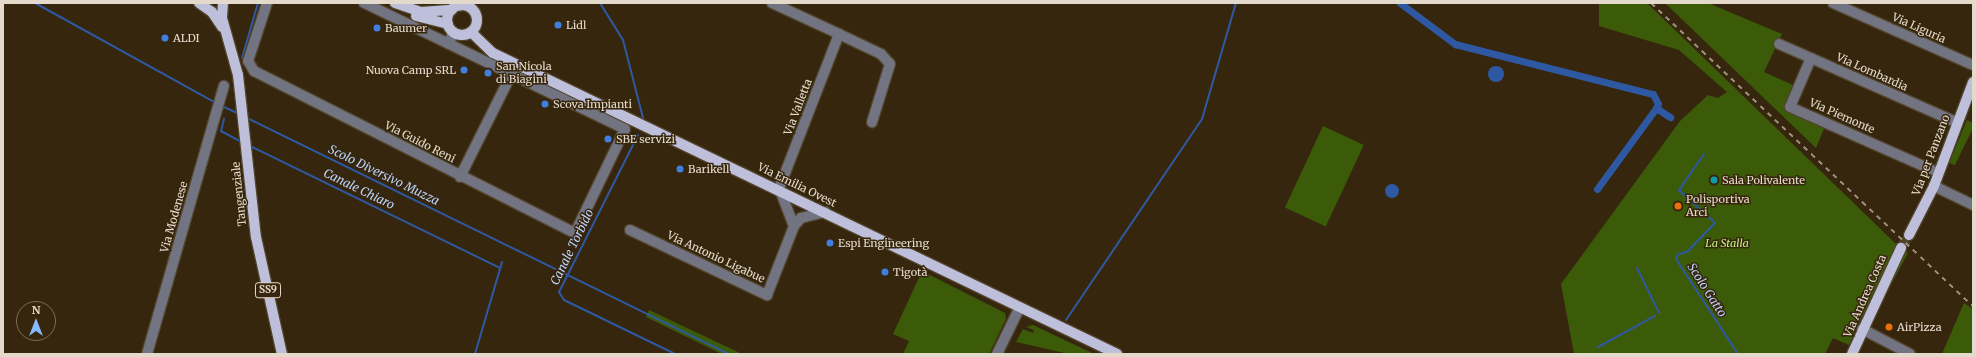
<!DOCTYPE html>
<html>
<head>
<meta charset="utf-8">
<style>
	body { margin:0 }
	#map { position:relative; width:1976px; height:357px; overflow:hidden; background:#36260d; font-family:Merriweather,serif }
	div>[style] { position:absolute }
	.green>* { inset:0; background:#3c5b09; transform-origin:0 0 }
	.water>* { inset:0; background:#2e59a2 }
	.round { border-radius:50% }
	.stream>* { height:2px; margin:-1px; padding:0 1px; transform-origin:1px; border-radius:1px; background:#2e59a2 }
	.canal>* { height:7px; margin:-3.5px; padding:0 3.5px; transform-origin:3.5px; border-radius:3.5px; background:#2e59a2 }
	.major-tunnel>* { height:10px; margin-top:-5px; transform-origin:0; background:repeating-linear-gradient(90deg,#50412a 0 10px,transparent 0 15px) }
	.roads { filter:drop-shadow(1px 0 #52432b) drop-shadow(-1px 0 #52432b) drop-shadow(0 1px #52432b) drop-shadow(0 -1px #52432b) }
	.minor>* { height:10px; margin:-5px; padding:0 5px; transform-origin:5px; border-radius:5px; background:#737481 }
	.major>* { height:10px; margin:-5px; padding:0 5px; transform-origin:5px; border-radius:5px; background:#bebfdb }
	.major>.ring { margin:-5px; padding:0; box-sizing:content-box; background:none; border:10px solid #bebfdb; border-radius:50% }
	.rail>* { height:2px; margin-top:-1px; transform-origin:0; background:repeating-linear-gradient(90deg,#a09481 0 5px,transparent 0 10px) }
	.dots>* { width:11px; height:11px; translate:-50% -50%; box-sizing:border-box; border:2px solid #36260d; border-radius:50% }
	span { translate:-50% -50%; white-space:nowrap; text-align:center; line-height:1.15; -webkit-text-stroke:3px #36260d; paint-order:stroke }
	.shield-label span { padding:1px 3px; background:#36260d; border:1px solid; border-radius:3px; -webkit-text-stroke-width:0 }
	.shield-label { font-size:10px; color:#e4dacb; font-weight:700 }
	.poi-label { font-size:11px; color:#e4dacb }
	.left { translate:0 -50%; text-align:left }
	.right { translate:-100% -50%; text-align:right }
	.street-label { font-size:11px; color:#e4dacb }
	.park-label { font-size:11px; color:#bef47e; font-style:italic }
	.water-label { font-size:12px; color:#bcd5fe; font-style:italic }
	.frame { position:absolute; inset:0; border:4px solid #e4dacb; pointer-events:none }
	.north { position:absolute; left:16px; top:301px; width:40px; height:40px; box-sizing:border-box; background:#36260d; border:1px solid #7c6e59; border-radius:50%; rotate:0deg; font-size:11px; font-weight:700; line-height:16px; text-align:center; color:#e4dacb }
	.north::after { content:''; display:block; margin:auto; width:14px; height:18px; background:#86bbfb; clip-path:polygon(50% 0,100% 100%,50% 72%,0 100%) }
</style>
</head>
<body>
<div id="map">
	<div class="green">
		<i style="clip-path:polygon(1599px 3px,1647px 3px,1897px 245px,1849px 345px,1833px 338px,1825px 354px,1574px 354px,1561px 284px,1680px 121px,1708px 95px,1718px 98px,1727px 92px,1679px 50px,1599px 26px)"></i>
		<i style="clip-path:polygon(1665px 3px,1708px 3px,1782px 34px,1764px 72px,1795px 86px,1786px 107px,1825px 126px,1816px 148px)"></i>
		<i style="clip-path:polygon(1967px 120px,1973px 123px,1973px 128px,1955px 165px,1949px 163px)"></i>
		<i style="left:1323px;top:126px;width:45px;height:90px;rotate:25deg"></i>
		<i style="clip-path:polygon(1904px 250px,1908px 253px,1873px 318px)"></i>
		<i style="clip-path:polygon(922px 271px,1005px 313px,1006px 319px,989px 354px,903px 354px,909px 341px,893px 334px)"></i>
		<i style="clip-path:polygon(1964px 303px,1973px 309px,1973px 354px,1942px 354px)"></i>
		<i style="clip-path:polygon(649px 310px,742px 354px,722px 354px,646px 317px)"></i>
		<i style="clip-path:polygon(1033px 325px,1092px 353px,1092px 354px,1069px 354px,1016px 342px,1023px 329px,1033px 333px,1034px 330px,1026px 327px)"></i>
	</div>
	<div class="water">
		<i class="round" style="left:1488px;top:66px;width:16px;height:16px"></i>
		<i class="round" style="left:1385px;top:184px;width:14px;height:14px"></i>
	</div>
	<div class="stream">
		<i style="left:35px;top:3px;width:207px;rotate:28.9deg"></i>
		<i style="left:600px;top:3px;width:44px;rotate:58.1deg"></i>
		<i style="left:623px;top:40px;width:81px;rotate:75.6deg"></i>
		<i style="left:242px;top:58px;width:57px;rotate:-73.8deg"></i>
		<i style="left:222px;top:106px;width:19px;rotate:25deg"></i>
		<i style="left:245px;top:117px;width:539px;rotate:26.09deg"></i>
		<i style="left:224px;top:119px;width:12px;rotate:104deg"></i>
		<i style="left:221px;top:131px;width:24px;rotate:28deg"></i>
		<i style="left:638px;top:135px;width:176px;rotate:116.7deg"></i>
		<i style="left:559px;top:292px;width:9px;rotate:58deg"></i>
		<i style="left:564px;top:300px;width:123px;rotate:25.9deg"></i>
		<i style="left:250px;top:146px;width:278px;rotate:26deg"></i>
		<i style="left:1704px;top:154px;width:44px;rotate:124.8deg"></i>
		<i style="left:1679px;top:190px;width:49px;rotate:42.5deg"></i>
		<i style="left:1715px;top:223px;width:40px;rotate:134deg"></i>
		<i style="left:1687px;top:252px;width:9px;rotate:167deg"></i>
		<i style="left:1678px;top:254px;width:5px;rotate:112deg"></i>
		<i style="left:1676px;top:259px;width:113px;rotate:56.9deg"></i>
		<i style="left:1637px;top:268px;width:50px;rotate:63.9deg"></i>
		<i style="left:1066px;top:320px;width:243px;rotate:-55.9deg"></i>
		<i style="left:1202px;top:119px;width:121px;rotate:-73.7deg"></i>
		<i style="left:1598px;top:347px;width:65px;rotate:-28.5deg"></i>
		<i style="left:475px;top:354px;width:96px;rotate:-73.6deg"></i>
	</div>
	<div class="canal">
		<i style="left:1400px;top:3px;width:69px;rotate:36.7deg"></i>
		<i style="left:1455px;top:44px;width:204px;rotate:14.2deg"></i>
		<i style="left:1653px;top:94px;width:11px;rotate:63deg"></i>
		<i style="left:1658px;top:104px;width:4px;rotate:117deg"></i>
		<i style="left:1656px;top:108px;width:17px;rotate:33deg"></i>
		<i style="left:1597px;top:189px;width:100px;rotate:-53.9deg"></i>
	</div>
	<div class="major-tunnel">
		<i style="left:1901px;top:248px;width:15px;rotate:-58deg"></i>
	</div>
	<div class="roads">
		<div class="minor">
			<i style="left:267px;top:3px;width:61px;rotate:108.1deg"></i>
			<i style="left:248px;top:61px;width:12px;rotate:59deg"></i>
			<i style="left:254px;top:71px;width:360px;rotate:26.8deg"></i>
			<i style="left:575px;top:233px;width:115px;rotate:-64.3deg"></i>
			<i style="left:625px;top:129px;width:290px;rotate:-154.2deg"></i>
			<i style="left:459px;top:3px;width:3px;rotate:72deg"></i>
			<i style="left:772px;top:3px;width:74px;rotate:24.8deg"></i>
			<i style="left:839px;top:34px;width:166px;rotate:111.2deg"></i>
			<i style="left:1833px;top:3px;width:153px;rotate:23.9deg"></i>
			<i style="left:839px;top:34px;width:47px;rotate:25.5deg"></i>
			<i style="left:881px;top:54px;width:13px;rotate:48deg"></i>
			<i style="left:890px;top:64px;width:61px;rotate:107.2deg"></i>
			<i style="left:449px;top:44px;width:13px;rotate:-72deg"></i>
			<i style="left:1779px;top:44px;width:193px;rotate:23.8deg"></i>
			<i style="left:1811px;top:58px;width:53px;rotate:113.2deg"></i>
			<i style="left:1790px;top:107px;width:155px;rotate:23.9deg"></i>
			<i style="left:460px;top:177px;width:114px;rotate:-63.4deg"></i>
			<i style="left:1934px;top:186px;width:43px;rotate:26deg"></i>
			<i style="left:780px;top:190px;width:39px;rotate:69deg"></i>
			<i style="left:630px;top:230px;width:152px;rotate:25.4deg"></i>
			<i style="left:767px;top:295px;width:74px;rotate:-68.6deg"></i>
			<i style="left:794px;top:226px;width:11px;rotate:-49deg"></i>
			<i style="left:801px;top:218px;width:25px;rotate:-14deg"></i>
			<i style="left:1862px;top:329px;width:54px;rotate:27.5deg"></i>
			<i style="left:147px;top:354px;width:279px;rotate:-74deg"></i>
			<i style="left:997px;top:354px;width:52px;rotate:-63.9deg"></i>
		</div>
		<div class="major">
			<i style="left:199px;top:3px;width:16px;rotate:35deg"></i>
			<i style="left:212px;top:12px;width:18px;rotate:56deg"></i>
			<i style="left:223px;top:3px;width:15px;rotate:94deg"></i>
			<i style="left:222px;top:18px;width:59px;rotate:74.3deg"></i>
			<i style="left:238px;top:75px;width:163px;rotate:83.7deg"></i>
			<i style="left:256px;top:237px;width:120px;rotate:77.5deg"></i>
			<i style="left:395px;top:3px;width:28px;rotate:19deg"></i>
			<i style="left:421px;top:12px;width:31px;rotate:-4deg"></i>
			<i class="ring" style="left:447px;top:5px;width:20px;height:20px"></i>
			<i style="left:416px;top:16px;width:33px;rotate:14deg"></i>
			<i style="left:471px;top:32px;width:30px;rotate:44deg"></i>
			<i style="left:493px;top:53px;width:693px;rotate:25.75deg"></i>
			<i style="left:1909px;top:235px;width:55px;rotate:-63deg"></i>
			<i style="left:1934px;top:186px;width:111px;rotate:-69.4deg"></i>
			<i style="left:1852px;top:354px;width:117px;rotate:-65.2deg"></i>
		</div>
	</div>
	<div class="rail">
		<i style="left:1651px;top:3px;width:442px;rotate:43.3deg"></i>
	</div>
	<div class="dots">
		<i style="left:558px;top:25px;background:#3f7fe0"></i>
		<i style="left:377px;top:28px;background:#3f7fe0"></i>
		<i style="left:165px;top:38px;background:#3f7fe0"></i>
		<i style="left:464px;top:70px;background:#3f7fe0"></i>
		<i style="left:488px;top:73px;background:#3f7fe0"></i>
		<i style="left:545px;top:104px;background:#3f7fe0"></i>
		<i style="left:608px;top:139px;background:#3f7fe0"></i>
		<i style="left:680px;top:169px;background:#3f7fe0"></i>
		<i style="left:1714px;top:180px;background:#0f9aa8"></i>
		<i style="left:1678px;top:206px;background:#e8710a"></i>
		<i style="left:830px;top:243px;background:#3f7fe0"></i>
		<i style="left:885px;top:272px;background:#3f7fe0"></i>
		<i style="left:1889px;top:327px;background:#e8710a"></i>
	</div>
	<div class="shield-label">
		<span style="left:268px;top:290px">SS9</span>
	</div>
	<div class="poi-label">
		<span class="left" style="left:566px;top:25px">Lidl</span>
		<span class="left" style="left:385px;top:28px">Baumer</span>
		<span class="left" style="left:173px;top:38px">ALDI</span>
		<span class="left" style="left:496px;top:73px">San Nicola<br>di Biagini</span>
		<span class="right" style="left:456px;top:70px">Nuova Camp SRL</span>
		<span class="left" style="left:553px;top:104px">Scova Impianti</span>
		<span class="left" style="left:616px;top:139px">SBE servizi</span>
		<span class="left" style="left:688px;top:169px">Barikell</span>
		<span class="left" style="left:1722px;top:180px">Sala Polivalente</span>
		<span class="left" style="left:1686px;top:206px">Polisportiva<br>Arci</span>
		<span class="left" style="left:838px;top:243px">Espi Engineering</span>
		<span class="left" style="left:893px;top:272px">Tigotà</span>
		<span class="left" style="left:1897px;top:327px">AirPizza</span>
	</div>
	<div class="street-label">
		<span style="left:1919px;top:28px;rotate:24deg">Via Liguria</span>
		<span style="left:1872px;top:72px;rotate:24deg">Via Lombardia</span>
		<span style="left:798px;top:107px;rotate:-69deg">Via Valletta</span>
		<span style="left:1842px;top:116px;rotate:24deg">Via Piemonte</span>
		<span style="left:420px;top:142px;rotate:27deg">Via Guido Reni</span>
		<span style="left:1931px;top:155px;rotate:-69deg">Via per Panzano</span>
		<span style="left:797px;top:185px;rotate:26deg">Via Emilia Ovest</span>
		<span style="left:239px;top:194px;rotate:-96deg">Tangenziale</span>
		<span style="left:174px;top:217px;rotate:-74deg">Via Modenese</span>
		<span style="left:716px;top:257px;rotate:25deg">Via Antonio Ligabue</span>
		<span style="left:1865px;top:296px;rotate:-66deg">Via Andrea Costa</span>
	</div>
	<div class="park-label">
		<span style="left:1727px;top:243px">La Stalla</span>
	</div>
	<div class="water-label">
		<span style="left:384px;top:175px;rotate:26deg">Scolo Diversivo Muzza</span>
		<span style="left:359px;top:189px;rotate:26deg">Canale Chiaro</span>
		<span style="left:572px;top:247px;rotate:-64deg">Canale Torbido</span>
		<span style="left:1707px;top:290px;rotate:57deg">Scolo Gatto</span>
	</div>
	<div class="frame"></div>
	<div class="north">N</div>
</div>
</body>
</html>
